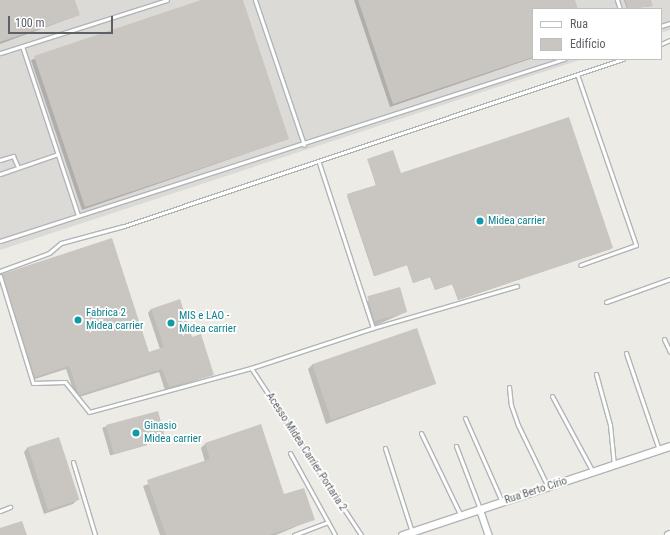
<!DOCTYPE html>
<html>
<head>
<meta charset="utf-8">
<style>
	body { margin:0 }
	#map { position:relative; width:670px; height:535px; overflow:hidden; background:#edebe5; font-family:"Roboto Condensed",sans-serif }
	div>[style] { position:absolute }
	.industrial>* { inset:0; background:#dcdad7 }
	.shadow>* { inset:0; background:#0003; transform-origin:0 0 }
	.building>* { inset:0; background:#c9c6c2; transform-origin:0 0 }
	.roads { filter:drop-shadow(1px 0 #b2b5b8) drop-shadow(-1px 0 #b2b5b8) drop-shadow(0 1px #b2b5b8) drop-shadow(0 -1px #b2b5b8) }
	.service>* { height:3px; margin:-1.5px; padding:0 1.5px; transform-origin:1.5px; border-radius:1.5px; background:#fff }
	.minor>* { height:5.5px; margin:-2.75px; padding:0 2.75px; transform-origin:2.75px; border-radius:2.75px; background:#fff }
	.tertiary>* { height:7px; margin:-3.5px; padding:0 3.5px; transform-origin:3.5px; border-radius:3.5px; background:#fff }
	.dots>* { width:11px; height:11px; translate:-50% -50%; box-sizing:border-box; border:2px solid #fff; border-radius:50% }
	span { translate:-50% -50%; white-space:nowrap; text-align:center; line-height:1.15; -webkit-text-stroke:3.5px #fff; paint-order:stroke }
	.culture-label { font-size:11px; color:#0d838f }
	.left { translate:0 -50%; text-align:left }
	.street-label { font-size:11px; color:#5d6064 }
	.legend { position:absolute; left:532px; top:8px; width:130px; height:52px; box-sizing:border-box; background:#fff; border:1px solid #bebfc1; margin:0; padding:5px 7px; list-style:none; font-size:12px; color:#5d6064 }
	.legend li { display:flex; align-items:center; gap:8px; height:20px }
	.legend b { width:20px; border:1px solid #bebfc1 }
	.scale { position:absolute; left:8px; top:16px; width:105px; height:18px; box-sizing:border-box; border:2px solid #5d6064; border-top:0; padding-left:5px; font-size:12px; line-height:14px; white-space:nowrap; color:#5d6064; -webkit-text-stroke:3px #fff; paint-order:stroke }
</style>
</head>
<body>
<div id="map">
	<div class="industrial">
		<i style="clip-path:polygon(0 0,670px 0,670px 30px,661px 33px,661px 9px,533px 9px,533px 59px,583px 59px,0 250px)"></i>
	</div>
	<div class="shadow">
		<i style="clip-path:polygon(0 0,74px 0,79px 15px,0 44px)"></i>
		<i style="clip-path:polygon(204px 0,241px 0,288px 139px,82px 210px,31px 60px)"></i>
		<i style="clip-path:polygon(354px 0,574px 0,577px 9px,533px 9px,533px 58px,390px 107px)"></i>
		<i style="clip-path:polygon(624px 0,650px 0,652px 6px,627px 9px)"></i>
		<i style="clip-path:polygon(368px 159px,400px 175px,611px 249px,458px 300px,452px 284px,435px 290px,430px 277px,413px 283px,407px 265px,374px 276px,347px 196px,376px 186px)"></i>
		<i style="clip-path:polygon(3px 275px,148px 354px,160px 349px,148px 313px,151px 309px,191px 338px,213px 375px,165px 390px,159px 372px,76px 398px,66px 369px,32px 380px,0 277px)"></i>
		<i style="clip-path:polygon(399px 289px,406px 312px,372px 327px,365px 302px)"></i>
		<i style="clip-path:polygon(313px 364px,435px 384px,326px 424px,308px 369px)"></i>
		<i style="left:157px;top:412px;width:29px;height:57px;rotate:74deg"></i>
		<i style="clip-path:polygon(205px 444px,314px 519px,276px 535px,160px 535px,143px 486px,205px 462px,201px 448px)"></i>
		<i style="clip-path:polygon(28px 447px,78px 499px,73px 504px,44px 514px,24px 452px)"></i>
	</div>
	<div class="building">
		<i style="clip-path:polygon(0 0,75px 0,80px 15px,0 42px)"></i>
		<i style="clip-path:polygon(201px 0,243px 0,289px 139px,85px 207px,34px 56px)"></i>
		<i style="clip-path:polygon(358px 0,575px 0,578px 9px,533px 9px,533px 57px,393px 104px)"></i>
		<i style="clip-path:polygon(625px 0,651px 0,653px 6px,628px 9px)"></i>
		<i style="clip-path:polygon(569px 117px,613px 248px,458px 300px,453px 284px,435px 290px,431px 277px,413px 283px,407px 265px,375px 276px,347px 194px,376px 185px,367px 159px,393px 150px,401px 173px)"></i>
		<i style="clip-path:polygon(112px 238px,149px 352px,164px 347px,151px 309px,180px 299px,192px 337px,201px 334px,214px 375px,169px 387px,162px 369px,79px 395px,69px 366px,35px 377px,2px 274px)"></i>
		<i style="left:400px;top:287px;width:26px;height:34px;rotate:74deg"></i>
		<i style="left:417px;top:328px;width:59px;height:111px;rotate:71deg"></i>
		<i style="left:158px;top:411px;width:30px;height:54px;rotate:75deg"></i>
		<i style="clip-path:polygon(261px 424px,284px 494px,304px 488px,315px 520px,269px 535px,166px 535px,147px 480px,210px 459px,205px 443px)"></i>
		<i style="left:59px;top:437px;width:66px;height:33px;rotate:72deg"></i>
		<i style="clip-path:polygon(22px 521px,27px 535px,0 535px,0 528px)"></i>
	</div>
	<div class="roads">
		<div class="service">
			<i style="left:255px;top:0;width:153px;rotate:71.3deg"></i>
			<i style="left:617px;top:0;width:9px;rotate:72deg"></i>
			<i style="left:661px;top:26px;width:9px;rotate:-18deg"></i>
			<i style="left:661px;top:44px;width:10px;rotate:-24deg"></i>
			<i style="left:22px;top:46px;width:178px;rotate:71.7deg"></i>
			<i style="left:0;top:53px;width:175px;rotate:-17.6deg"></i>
			<i style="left:578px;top:77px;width:178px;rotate:71deg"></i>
			<i style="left:636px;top:245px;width:59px;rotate:160.3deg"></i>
			<i style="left:0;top:160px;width:14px;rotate:-17deg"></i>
			<i style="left:13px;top:156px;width:12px;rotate:66deg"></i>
			<i style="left:0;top:174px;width:61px;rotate:-19deg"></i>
			<i style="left:0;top:241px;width:593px;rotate:-17.88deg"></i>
			<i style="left:0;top:271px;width:52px;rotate:-20.2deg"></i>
			<i style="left:49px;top:253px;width:16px;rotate:-40deg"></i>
			<i style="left:61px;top:243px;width:65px;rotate:-15.1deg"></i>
			<i style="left:124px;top:226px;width:526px;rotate:-18.5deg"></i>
			<i style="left:0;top:276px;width:112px;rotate:72.9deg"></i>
			<i style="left:33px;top:383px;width:32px;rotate:-2deg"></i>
			<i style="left:65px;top:382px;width:38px;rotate:51deg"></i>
			<i style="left:89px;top:412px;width:168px;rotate:-15.2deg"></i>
			<i style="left:251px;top:368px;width:128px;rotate:-18.2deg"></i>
			<i style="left:373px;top:328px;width:174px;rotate:-108.1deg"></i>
			<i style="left:606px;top:302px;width:68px;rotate:-19.8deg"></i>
			<i style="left:373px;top:328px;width:150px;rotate:-16.3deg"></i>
			<i style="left:664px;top:339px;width:14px;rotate:65deg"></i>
			<i style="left:626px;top:353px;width:102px;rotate:71.2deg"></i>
			<i style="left:251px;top:368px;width:200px;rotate:56.6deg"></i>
			<i style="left:596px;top:374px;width:53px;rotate:74.6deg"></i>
			<i style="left:610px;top:425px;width:40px;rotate:84.3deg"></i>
			<i style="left:509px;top:387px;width:18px;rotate:84deg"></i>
			<i style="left:511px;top:405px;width:21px;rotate:71deg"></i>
			<i style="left:518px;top:425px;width:69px;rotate:64.2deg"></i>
			<i style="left:552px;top:396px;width:86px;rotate:61.7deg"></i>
			<i style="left:465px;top:418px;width:92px;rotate:66.2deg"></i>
			<i style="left:421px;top:433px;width:92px;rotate:64.3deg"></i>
			<i style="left:456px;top:446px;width:67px;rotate:69.1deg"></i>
			<i style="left:385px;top:448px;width:88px;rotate:72.2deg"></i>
			<i style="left:290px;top:453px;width:94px;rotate:61.2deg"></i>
			<i style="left:73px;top:462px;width:76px;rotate:73.2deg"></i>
			<i style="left:0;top:511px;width:11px;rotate:-22deg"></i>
			<i style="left:294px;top:535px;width:36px;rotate:-21deg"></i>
		</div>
		<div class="minor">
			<i style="left:480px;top:509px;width:28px;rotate:71deg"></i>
			<i style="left:668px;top:535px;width:2px;rotate:-27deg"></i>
		</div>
		<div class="tertiary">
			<i style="left:402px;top:535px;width:282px;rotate:-18.4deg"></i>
		</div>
	</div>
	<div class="dots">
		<i style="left:480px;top:221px;background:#0f9aa8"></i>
		<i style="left:78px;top:320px;background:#0f9aa8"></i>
		<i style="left:171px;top:323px;background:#0f9aa8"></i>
		<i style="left:136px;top:433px;background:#0f9aa8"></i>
	</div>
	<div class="culture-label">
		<span class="left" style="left:488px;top:221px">Midea carrier</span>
		<span class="left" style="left:86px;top:320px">Fabrica 2<br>Midea carrier</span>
		<span class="left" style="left:179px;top:323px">MIS e LAO -<br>Midea carrier</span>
		<span class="left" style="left:144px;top:433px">Ginasio<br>Midea carrier</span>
	</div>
	<div class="street-label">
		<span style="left:306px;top:452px;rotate:57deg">Acesso Midea Carrier Portaria 2</span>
		<span style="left:536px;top:491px;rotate:-18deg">Rua Berto Círio</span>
	</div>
	<ul class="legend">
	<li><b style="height:5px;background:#fff"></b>Rua</li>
	<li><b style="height:11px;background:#c9c6c2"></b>Edifício</li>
	</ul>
	<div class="scale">100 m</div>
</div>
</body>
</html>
